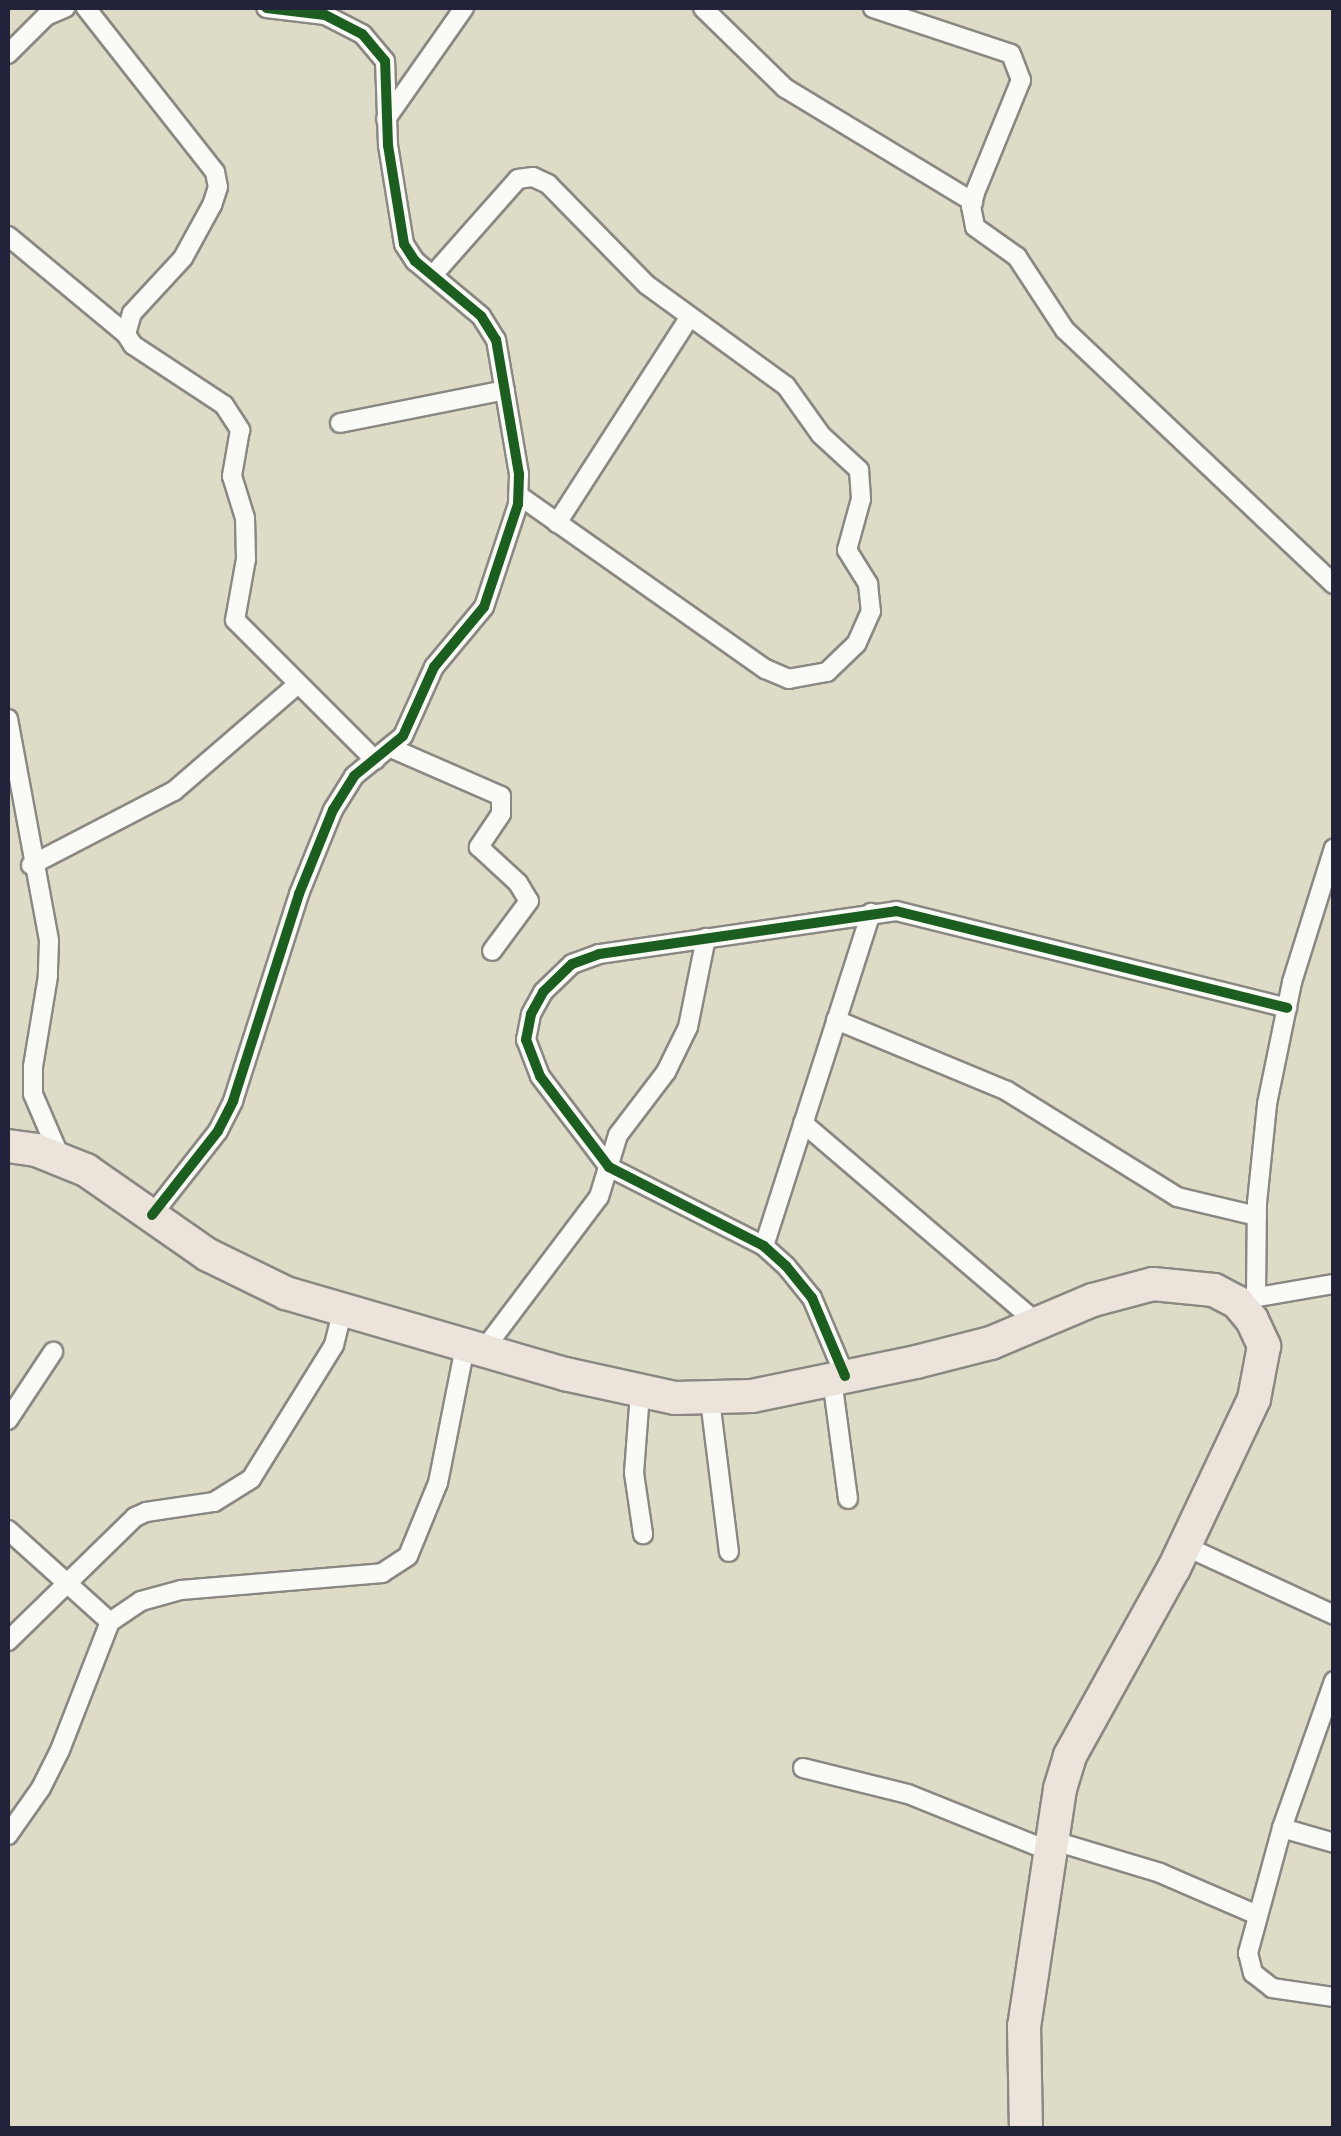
<!DOCTYPE html>
<html>
<head>
<meta charset="utf-8">
<style>
	body { margin:0 }
	#map { position:relative; width:1341px; height:2136px; overflow:hidden; background:#dedbc7; font-family:"Patrick Hand",sans-serif }
	div>[style] { position:absolute }
	.roads { filter:drop-shadow(2px 0 #8a8882) drop-shadow(-2px 0 #8a8882) drop-shadow(0 2px #8a8882) drop-shadow(0 -2px #8a8882) }
	.street>* { height:18px; margin:-9px; padding:0 9px; transform-origin:9px; border-radius:9px; background:#fafaf7 }
	.highway>* { height:32px; margin:-16px; padding:0 16px; transform-origin:16px; border-radius:16px; background:#ece4db }
	.cycleway>* { height:10px; margin:-5px; padding:0 5px; transform-origin:5px; border-radius:5px; background:#1b5e20 }
	span { translate:-50% -50%; white-space:nowrap; text-align:center; line-height:1.15; -webkit-text-stroke:9px #f6f6f2; paint-order:stroke }
	.frame { position:absolute; inset:0; border:10px solid #22223b; pointer-events:none }
</style>
</head>
<body>
<div id="map">
	<div class="roads">
		<div class="street">
			<i style="left:86px;top:8px;width:209px;rotate:51.8deg"></i>
			<i style="left:215px;top:172px;width:15px;rotate:79deg"></i>
			<i style="left:218px;top:187px;width:19px;rotate:108deg"></i>
			<i style="left:212px;top:205px;width:60px;rotate:118.7deg"></i>
			<i style="left:183px;top:258px;width:75px;rotate:132.8deg"></i>
			<i style="left:132px;top:313px;width:22px;rotate:106deg"></i>
			<i style="left:126px;top:334px;width:13px;rotate:58deg"></i>
			<i style="left:133px;top:345px;width:109px;rotate:33.4deg"></i>
			<i style="left:224px;top:405px;width:30px;rotate:57deg"></i>
			<i style="left:240px;top:430px;width:47px;rotate:99.9deg"></i>
			<i style="left:232px;top:476px;width:44px;rotate:72.8deg"></i>
			<i style="left:245px;top:518px;width:41px;rotate:88.6deg"></i>
			<i style="left:246px;top:559px;width:62px;rotate:100.2deg"></i>
			<i style="left:235px;top:620px;width:198px;rotate:45deg"></i>
			<i style="left:703px;top:8px;width:115px;rotate:44.3deg"></i>
			<i style="left:785px;top:88px;width:220px;rotate:31.2deg"></i>
			<i style="left:873px;top:8px;width:145px;rotate:18.4deg"></i>
			<i style="left:1011px;top:54px;width:28px;rotate:69deg"></i>
			<i style="left:1021px;top:80px;width:122px;rotate:112.2deg"></i>
			<i style="left:975px;top:193px;width:14px;rotate:107deg"></i>
			<i style="left:971px;top:206px;width:21px;rotate:79deg"></i>
			<i style="left:975px;top:227px;width:52px;rotate:35.5deg"></i>
			<i style="left:1017px;top:257px;width:87px;rotate:56.7deg"></i>
			<i style="left:1065px;top:330px;width:370px;rotate:43.4deg"></i>
			<i style="left:8px;top:54px;width:54px;rotate:-45deg"></i>
			<i style="left:46px;top:16px;width:21px;rotate:-23deg"></i>
			<i style="left:386px;top:119px;width:136px;rotate:-54.9deg"></i>
			<i style="left:8px;top:236px;width:153px;rotate:39.7deg"></i>
			<i style="left:433px;top:275px;width:128px;rotate:-48.5deg"></i>
			<i style="left:518px;top:179px;width:15px;rotate:-8deg"></i>
			<i style="left:533px;top:177px;width:17px;rotate:25deg"></i>
			<i style="left:548px;top:184px;width:141px;rotate:45.6deg"></i>
			<i style="left:647px;top:285px;width:172px;rotate:36deg"></i>
			<i style="left:786px;top:386px;width:60px;rotate:54.5deg"></i>
			<i style="left:821px;top:435px;width:52px;rotate:42.6deg"></i>
			<i style="left:859px;top:470px;width:29px;rotate:86deg"></i>
			<i style="left:861px;top:499px;width:53px;rotate:105.4deg"></i>
			<i style="left:847px;top:550px;width:40px;rotate:58deg"></i>
			<i style="left:868px;top:584px;width:27px;rotate:84deg"></i>
			<i style="left:871px;top:611px;width:36px;rotate:114deg"></i>
			<i style="left:856px;top:644px;width:40px;rotate:136deg"></i>
			<i style="left:827px;top:672px;width:39px;rotate:170deg"></i>
			<i style="left:789px;top:679px;width:26px;rotate:-157deg"></i>
			<i style="left:765px;top:669px;width:302px;rotate:-144.8deg"></i>
			<i style="left:340px;top:423px;width:168px;rotate:-11.3deg"></i>
			<i style="left:557px;top:523px;width:245px;rotate:-57.2deg"></i>
			<i style="left:8px;top:719px;width:226px;rotate:79.5deg"></i>
			<i style="left:49px;top:941px;width:35px;rotate:92deg"></i>
			<i style="left:48px;top:976px;width:92px;rotate:99.4deg"></i>
			<i style="left:33px;top:1067px;width:27px;rotate:90deg"></i>
			<i style="left:33px;top:1094px;width:69px;rotate:66.8deg"></i>
			<i style="left:391px;top:748px;width:120px;rotate:23.6deg"></i>
			<i style="left:501px;top:796px;width:18px;rotate:90deg"></i>
			<i style="left:501px;top:814px;width:40px;rotate:124deg"></i>
			<i style="left:479px;top:847px;width:53px;rotate:42.7deg"></i>
			<i style="left:518px;top:883px;width:21px;rotate:59deg"></i>
			<i style="left:529px;top:901px;width:62px;rotate:126.5deg"></i>
			<i style="left:31px;top:865px;width:161px;rotate:-27.4deg"></i>
			<i style="left:174px;top:791px;width:162px;rotate:-40.8deg"></i>
			<i style="left:836px;top:1020px;width:185px;rotate:22.5deg"></i>
			<i style="left:1007px;top:1091px;width:200px;rotate:31.9deg"></i>
			<i style="left:1177px;top:1197px;width:82px;rotate:13.4deg"></i>
			<i style="left:803px;top:1123px;width:309px;rotate:40.5deg"></i>
			<i style="left:152px;top:1215px;width:107px;rotate:-51.8deg"></i>
			<i style="left:218px;top:1131px;width:34px;rotate:-63deg"></i>
			<i style="left:233px;top:1101px;width:217px;rotate:-72.3deg"></i>
			<i style="left:299px;top:894px;width:91px;rotate:-68deg"></i>
			<i style="left:333px;top:810px;width:40px;rotate:-58deg"></i>
			<i style="left:354px;top:776px;width:63px;rotate:-39.2deg"></i>
			<i style="left:403px;top:736px;width:76px;rotate:-65.8deg"></i>
			<i style="left:434px;top:667px;width:78px;rotate:-50.2deg"></i>
			<i style="left:484px;top:607px;width:108px;rotate:-71.7deg"></i>
			<i style="left:518px;top:504px;width:30px;rotate:-88deg"></i>
			<i style="left:519px;top:474px;width:136px;rotate:-99.7deg"></i>
			<i style="left:496px;top:340px;width:28px;rotate:-122deg"></i>
			<i style="left:481px;top:316px;width:86px;rotate:-140.2deg"></i>
			<i style="left:415px;top:261px;width:20px;rotate:-123deg"></i>
			<i style="left:404px;top:244px;width:100px;rotate:-99.2deg"></i>
			<i style="left:388px;top:145px;width:84px;rotate:-92deg"></i>
			<i style="left:385px;top:61px;width:35px;rotate:-130deg"></i>
			<i style="left:362px;top:34px;width:42px;rotate:-152.8deg"></i>
			<i style="left:325px;top:15px;width:59px;rotate:-173.2deg"></i>
			<i style="left:764px;top:1246px;width:350px;rotate:-72.2deg"></i>
			<i style="left:1256px;top:1295px;width:92px;rotate:-89.4deg"></i>
			<i style="left:1257px;top:1203px;width:100px;rotate:-84.2deg"></i>
			<i style="left:1267px;top:1104px;width:125px;rotate:-78.4deg"></i>
			<i style="left:1292px;top:982px;width:140px;rotate:-72.6deg"></i>
			<i style="left:1246px;top:1299px;width:89px;rotate:-9.7deg"></i>
			<i style="left:482px;top:1352px;width:194px;rotate:-53deg"></i>
			<i style="left:599px;top:1197px;width:65px;rotate:-73deg"></i>
			<i style="left:618px;top:1135px;width:79px;rotate:-52.7deg"></i>
			<i style="left:666px;top:1072px;width:50px;rotate:-63.9deg"></i>
			<i style="left:688px;top:1027px;width:91px;rotate:-78.6deg"></i>
			<i style="left:845px;top:1376px;width:85px;rotate:-112.9deg"></i>
			<i style="left:812px;top:1298px;width:41px;rotate:-129.1deg"></i>
			<i style="left:786px;top:1266px;width:30px;rotate:-138deg"></i>
			<i style="left:764px;top:1246px;width:174px;rotate:-153deg"></i>
			<i style="left:609px;top:1167px;width:114px;rotate:-127.2deg"></i>
			<i style="left:540px;top:1076px;width:39px;rotate:-111deg"></i>
			<i style="left:526px;top:1040px;width:26px;rotate:-79deg"></i>
			<i style="left:531px;top:1014px;width:25px;rotate:-61deg"></i>
			<i style="left:543px;top:992px;width:40px;rotate:-44deg"></i>
			<i style="left:572px;top:964px;width:29px;rotate:-20deg"></i>
			<i style="left:599px;top:954px;width:300px;rotate:-8.2deg"></i>
			<i style="left:896px;top:911px;width:403px;rotate:13.9deg"></i>
			<i style="left:832px;top:1379px;width:121px;rotate:82.4deg"></i>
			<i style="left:640px;top:1393px;width:80px;rotate:94.3deg"></i>
			<i style="left:634px;top:1473px;width:62px;rotate:81.6deg"></i>
			<i style="left:710px;top:1400px;width:153px;rotate:82.9deg"></i>
			<i style="left:8px;top:1420px;width:82px;rotate:-56.5deg"></i>
			<i style="left:8px;top:1530px;width:137px;rotate:42deg"></i>
			<i style="left:1185px;top:1546px;width:164px;rotate:24.8deg"></i>
			<i style="left:8px;top:1641px;width:177px;rotate:-44.3deg"></i>
			<i style="left:135px;top:1517px;width:12px;rotate:-24deg"></i>
			<i style="left:146px;top:1512px;width:69px;rotate:-8.4deg"></i>
			<i style="left:214px;top:1502px;width:44px;rotate:-31.9deg"></i>
			<i style="left:251px;top:1479px;width:158px;rotate:-58.2deg"></i>
			<i style="left:334px;top:1345px;width:33px;rotate:-76deg"></i>
			<i style="left:1334px;top:1681px;width:156px;rotate:109.5deg"></i>
			<i style="left:1282px;top:1828px;width:130px;rotate:105.2deg"></i>
			<i style="left:1248px;top:1953px;width:21px;rotate:76deg"></i>
			<i style="left:1253px;top:1973px;width:24px;rotate:38deg"></i>
			<i style="left:1272px;top:1988px;width:63px;rotate:8.3deg"></i>
			<i style="left:803px;top:1768px;width:108px;rotate:13.9deg"></i>
			<i style="left:908px;top:1794px;width:153px;rotate:21.9deg"></i>
			<i style="left:1282px;top:1828px;width:54px;rotate:16.1deg"></i>
			<i style="left:8px;top:1835px;width:57px;rotate:-54.9deg"></i>
			<i style="left:41px;top:1788px;width:42px;rotate:-63.4deg"></i>
			<i style="left:60px;top:1750px;width:137px;rotate:-68.7deg"></i>
			<i style="left:110px;top:1622px;width:37px;rotate:-34deg"></i>
			<i style="left:141px;top:1601px;width:41px;rotate:-15.4deg"></i>
			<i style="left:181px;top:1590px;width:202px;rotate:-4.8deg"></i>
			<i style="left:382px;top:1573px;width:31px;rotate:-33deg"></i>
			<i style="left:408px;top:1556px;width:79px;rotate:-67.7deg"></i>
			<i style="left:438px;top:1483px;width:139px;rotate:-78.8deg"></i>
			<i style="left:1051px;top:1840px;width:114px;rotate:16.8deg"></i>
			<i style="left:1160px;top:1873px;width:106px;rotate:23.4deg"></i>
		</div>
		<div class="highway">
			<i style="left:8px;top:1146px;width:28px;rotate:8deg"></i>
			<i style="left:36px;top:1150px;width:54px;rotate:21.8deg"></i>
			<i style="left:86px;top:1170px;width:149px;rotate:34.9deg"></i>
			<i style="left:208px;top:1255px;width:87px;rotate:26deg"></i>
			<i style="left:286px;top:1293px;width:291px;rotate:16.2deg"></i>
			<i style="left:565px;top:1374px;width:113px;rotate:12.3deg"></i>
			<i style="left:675px;top:1398px;width:77px;rotate:-1.5deg"></i>
			<i style="left:752px;top:1396px;width:167px;rotate:-11.7deg"></i>
			<i style="left:916px;top:1362px;width:77px;rotate:-14.2deg"></i>
			<i style="left:991px;top:1343px;width:111px;rotate:-22.9deg"></i>
			<i style="left:1093px;top:1300px;width:62px;rotate:-14.9deg"></i>
			<i style="left:1153px;top:1284px;width:61px;rotate:5.6deg"></i>
			<i style="left:1214px;top:1290px;width:26px;rotate:28deg"></i>
			<i style="left:1237px;top:1302px;width:23px;rotate:50deg"></i>
			<i style="left:1252px;top:1320px;width:29px;rotate:65deg"></i>
			<i style="left:1264px;top:1346px;width:54px;rotate:100.7deg"></i>
			<i style="left:1254px;top:1399px;width:187px;rotate:115.3deg"></i>
			<i style="left:1174px;top:1568px;width:215px;rotate:119deg"></i>
			<i style="left:1070px;top:1756px;width:34px;rotate:107deg"></i>
			<i style="left:1060px;top:1789px;width:240px;rotate:98.6deg"></i>
			<i style="left:1024px;top:2026px;width:102px;rotate:88.9deg"></i>
		</div>
	</div>
	<div class="cycleway">
		<i style="left:152px;top:1215px;width:107px;rotate:-51.8deg"></i>
		<i style="left:218px;top:1131px;width:34px;rotate:-63deg"></i>
		<i style="left:233px;top:1101px;width:217px;rotate:-72.3deg"></i>
		<i style="left:299px;top:894px;width:91px;rotate:-68deg"></i>
		<i style="left:333px;top:810px;width:40px;rotate:-58deg"></i>
		<i style="left:354px;top:776px;width:63px;rotate:-39.2deg"></i>
		<i style="left:403px;top:736px;width:76px;rotate:-65.8deg"></i>
		<i style="left:434px;top:667px;width:78px;rotate:-50.2deg"></i>
		<i style="left:484px;top:607px;width:108px;rotate:-71.7deg"></i>
		<i style="left:518px;top:504px;width:30px;rotate:-88deg"></i>
		<i style="left:519px;top:474px;width:136px;rotate:-99.7deg"></i>
		<i style="left:496px;top:340px;width:28px;rotate:-122deg"></i>
		<i style="left:481px;top:316px;width:86px;rotate:-140.2deg"></i>
		<i style="left:415px;top:261px;width:20px;rotate:-123deg"></i>
		<i style="left:404px;top:244px;width:100px;rotate:-99.2deg"></i>
		<i style="left:388px;top:145px;width:84px;rotate:-92deg"></i>
		<i style="left:385px;top:61px;width:35px;rotate:-130deg"></i>
		<i style="left:362px;top:34px;width:42px;rotate:-152.8deg"></i>
		<i style="left:325px;top:15px;width:59px;rotate:-173.2deg"></i>
		<i style="left:845px;top:1376px;width:85px;rotate:-112.9deg"></i>
		<i style="left:812px;top:1298px;width:41px;rotate:-129.1deg"></i>
		<i style="left:786px;top:1266px;width:30px;rotate:-138deg"></i>
		<i style="left:764px;top:1246px;width:174px;rotate:-153deg"></i>
		<i style="left:609px;top:1167px;width:114px;rotate:-127.2deg"></i>
		<i style="left:540px;top:1076px;width:39px;rotate:-111deg"></i>
		<i style="left:526px;top:1040px;width:26px;rotate:-79deg"></i>
		<i style="left:531px;top:1014px;width:25px;rotate:-61deg"></i>
		<i style="left:543px;top:992px;width:40px;rotate:-44deg"></i>
		<i style="left:572px;top:964px;width:29px;rotate:-20deg"></i>
		<i style="left:599px;top:954px;width:300px;rotate:-8.2deg"></i>
		<i style="left:896px;top:911px;width:403px;rotate:13.9deg"></i>
	</div>
	<div class="frame"></div>
</div>
</body>
</html>
